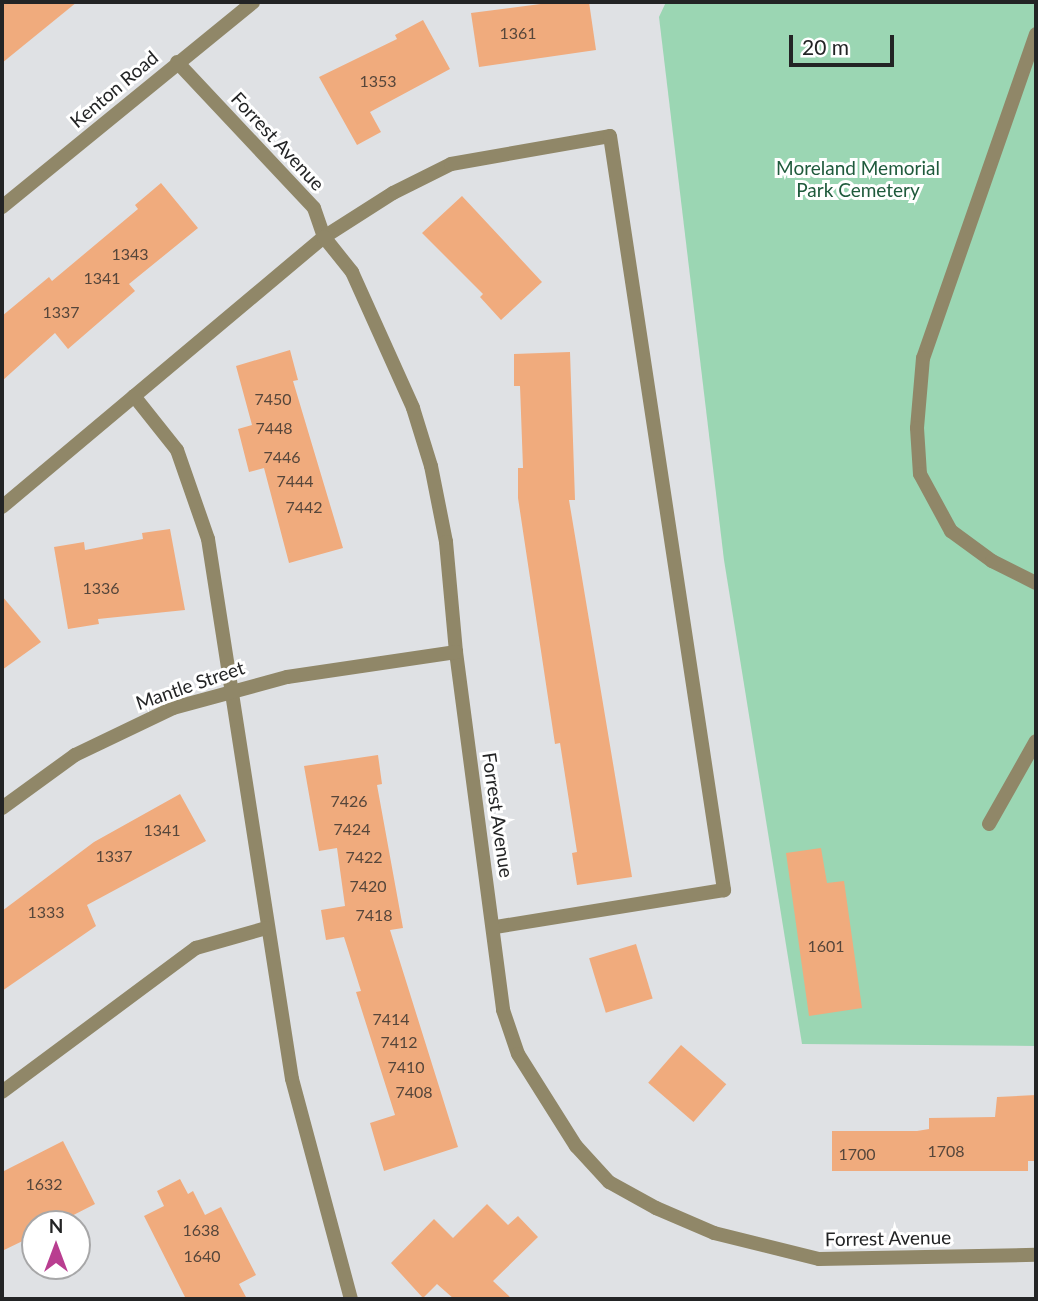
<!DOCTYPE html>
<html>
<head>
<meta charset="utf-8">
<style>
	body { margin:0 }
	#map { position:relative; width:1038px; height:1301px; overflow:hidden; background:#dfe1e4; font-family:Lato,sans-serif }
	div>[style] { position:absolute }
	.green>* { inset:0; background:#9bd6b3 }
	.building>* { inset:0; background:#f0ab7d; transform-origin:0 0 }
	.service>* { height:14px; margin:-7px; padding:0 7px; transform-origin:7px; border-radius:7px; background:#908768 }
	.minor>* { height:14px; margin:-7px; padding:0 7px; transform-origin:7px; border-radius:7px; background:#908768 }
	span { translate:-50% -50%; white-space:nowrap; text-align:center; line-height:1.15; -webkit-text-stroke:6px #fff; paint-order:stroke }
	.number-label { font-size:16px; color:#56463b }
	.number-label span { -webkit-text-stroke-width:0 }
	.street-label { font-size:19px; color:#232425 }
	.park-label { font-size:19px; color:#1f5a3c }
	.frame { position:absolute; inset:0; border:4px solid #232425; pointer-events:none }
	.north { position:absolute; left:21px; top:1210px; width:70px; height:70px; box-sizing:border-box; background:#fff; border:2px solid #a7a7a8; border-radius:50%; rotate:0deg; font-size:19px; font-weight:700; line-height:28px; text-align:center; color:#232425 }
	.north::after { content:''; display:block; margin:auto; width:24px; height:32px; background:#b93e90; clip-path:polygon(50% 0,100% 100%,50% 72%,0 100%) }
	.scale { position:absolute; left:789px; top:35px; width:105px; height:32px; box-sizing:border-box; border:4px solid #232425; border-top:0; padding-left:9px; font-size:21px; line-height:24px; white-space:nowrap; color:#232425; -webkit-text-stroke:5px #fff; paint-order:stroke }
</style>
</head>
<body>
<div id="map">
	<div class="green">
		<i style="clip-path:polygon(666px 2px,1036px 2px,1036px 1046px,802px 1044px,724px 560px,659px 17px)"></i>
	</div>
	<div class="building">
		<i style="clip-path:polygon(2px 2px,77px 2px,2px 63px)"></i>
		<i style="clip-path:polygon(556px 2px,589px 2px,596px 50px,479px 67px,471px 13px)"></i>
		<i style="clip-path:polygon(423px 20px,450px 69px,370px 112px,381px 132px,357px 145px,319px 77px,397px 39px,395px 35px)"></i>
		<i style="clip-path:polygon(161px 183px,198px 228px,129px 284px,135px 291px,68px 349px,55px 333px,2px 381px,2px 316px,49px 277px,52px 281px,138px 209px,135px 205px)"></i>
		<i style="clip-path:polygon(462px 196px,542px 282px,501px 320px,480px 297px,483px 294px,422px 233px)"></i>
		<i style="clip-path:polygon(290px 350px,298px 380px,293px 381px,343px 548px,289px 563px,264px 468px,249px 472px,238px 429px,252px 425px,236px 366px)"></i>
		<i style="clip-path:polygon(570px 352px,575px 500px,569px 500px,632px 877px,577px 885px,572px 853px,577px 852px,560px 743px,555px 744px,518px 498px,518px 468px,523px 468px,520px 386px,514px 386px,514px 354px)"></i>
		<i style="clip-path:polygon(170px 529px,185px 610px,98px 619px,99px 624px,68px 629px,54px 547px,84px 542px,85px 550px,143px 539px,142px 533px)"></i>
		<i style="clip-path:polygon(2px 596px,41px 642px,2px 670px)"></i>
		<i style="clip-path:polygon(378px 755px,382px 784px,377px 785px,403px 928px,390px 930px,458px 1147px,384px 1171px,370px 1123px,395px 1115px,356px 992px,361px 991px,344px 937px,326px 940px,321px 910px,345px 906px,337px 848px,319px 851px,304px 766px)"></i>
		<i style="clip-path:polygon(180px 794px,206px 841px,87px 905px,96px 926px,2px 991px,2px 911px,94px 842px)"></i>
		<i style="clip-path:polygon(821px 848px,827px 883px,844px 881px,862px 1008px,809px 1016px,786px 853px)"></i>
		<i style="left:636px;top:944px;width:57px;height:49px;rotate:73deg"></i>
		<i style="left:681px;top:1045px;width:60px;height:50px;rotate:41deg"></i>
		<i style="clip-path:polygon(1036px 1095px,1036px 1161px,1028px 1161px,1028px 1171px,832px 1171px,832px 1131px,917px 1131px,929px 1129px,929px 1118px,995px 1117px,997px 1097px)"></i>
		<i style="clip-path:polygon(63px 1141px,95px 1204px,56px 1224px,35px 1224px,35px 1235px,2px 1251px,2px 1172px)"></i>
		<i style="clip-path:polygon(180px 1179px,188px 1194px,193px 1191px,205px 1215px,221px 1207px,256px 1275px,239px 1284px,247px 1299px,186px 1299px,144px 1216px,164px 1206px,157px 1191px)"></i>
		<i style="clip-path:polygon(487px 1204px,508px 1225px,518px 1216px,538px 1237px,493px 1281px,512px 1299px,454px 1299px,437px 1284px,423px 1298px,391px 1263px,434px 1219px,453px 1238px)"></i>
	</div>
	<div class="service">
		<i style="left:1036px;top:34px;width:343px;rotate:109.2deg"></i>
		<i style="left:923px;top:358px;width:70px;rotate:94.9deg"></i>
		<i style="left:917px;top:428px;width:46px;rotate:86.3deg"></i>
		<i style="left:920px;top:474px;width:65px;rotate:61.5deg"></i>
		<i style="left:951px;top:531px;width:51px;rotate:36.2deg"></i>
		<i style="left:992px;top:561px;width:49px;rotate:26.6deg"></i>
		<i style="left:134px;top:396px;width:69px;rotate:51.5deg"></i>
		<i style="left:177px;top:450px;width:94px;rotate:70.8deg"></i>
		<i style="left:208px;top:539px;width:546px;rotate:81.16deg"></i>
		<i style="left:292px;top:1079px;width:228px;rotate:75deg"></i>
		<i style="left:2px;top:507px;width:420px;rotate:-40deg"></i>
		<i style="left:324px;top:237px;width:82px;rotate:-32.5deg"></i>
		<i style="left:393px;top:193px;width:65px;rotate:-26.6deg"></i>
		<i style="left:451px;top:164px;width:161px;rotate:-10deg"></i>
		<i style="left:610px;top:136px;width:763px;rotate:81.4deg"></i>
		<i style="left:724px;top:890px;width:232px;rotate:170.8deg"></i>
		<i style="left:989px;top:824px;width:95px;rotate:-60.5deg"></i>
		<i style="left:2px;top:1092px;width:242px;rotate:-36.6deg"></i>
		<i style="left:196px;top:948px;width:73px;rotate:-15.9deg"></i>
	</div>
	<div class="minor">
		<i style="left:177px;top:62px;width:200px;rotate:46.8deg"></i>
		<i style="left:314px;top:208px;width:31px;rotate:71deg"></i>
		<i style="left:324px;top:237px;width:45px;rotate:51.3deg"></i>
		<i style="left:352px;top:272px;width:149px;rotate:65.8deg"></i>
		<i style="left:413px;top:408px;width:61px;rotate:72.8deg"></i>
		<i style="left:431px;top:466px;width:77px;rotate:78.8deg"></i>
		<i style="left:446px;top:542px;width:110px;rotate:84.8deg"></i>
		<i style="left:456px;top:652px;width:361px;rotate:82.5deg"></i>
		<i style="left:503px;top:1010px;width:46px;rotate:71.2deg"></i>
		<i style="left:518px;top:1054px;width:109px;rotate:57.8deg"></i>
		<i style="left:576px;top:1146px;width:49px;rotate:47.5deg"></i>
		<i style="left:609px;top:1182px;width:54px;rotate:29deg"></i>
		<i style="left:656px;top:1208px;width:63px;rotate:23.3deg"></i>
		<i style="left:714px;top:1233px;width:108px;rotate:13.9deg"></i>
		<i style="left:819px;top:1259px;width:217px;rotate:-1.1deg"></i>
		<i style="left:2px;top:207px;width:324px;rotate:-39.2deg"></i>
		<i style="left:2px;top:808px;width:90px;rotate:-36deg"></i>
		<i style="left:75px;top:755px;width:109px;rotate:-25.6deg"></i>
		<i style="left:173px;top:708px;width:118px;rotate:-15.2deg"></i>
		<i style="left:287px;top:677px;width:171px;rotate:-8.4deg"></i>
	</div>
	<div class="number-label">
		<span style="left:518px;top:33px">1361</span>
		<span style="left:378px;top:81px">1353</span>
		<span style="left:130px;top:254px">1343</span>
		<span style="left:102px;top:278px">1341</span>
		<span style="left:61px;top:312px">1337</span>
		<span style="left:273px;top:399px">7450</span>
		<span style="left:274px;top:428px">7448</span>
		<span style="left:282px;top:457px">7446</span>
		<span style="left:295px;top:481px">7444</span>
		<span style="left:304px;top:507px">7442</span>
		<span style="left:101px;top:588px">1336</span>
		<span style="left:349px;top:801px">7426</span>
		<span style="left:352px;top:829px">7424</span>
		<span style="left:162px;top:830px">1341</span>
		<span style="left:114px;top:856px">1337</span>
		<span style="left:364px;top:857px">7422</span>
		<span style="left:368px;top:886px">7420</span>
		<span style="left:46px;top:912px">1333</span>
		<span style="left:374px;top:915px">7418</span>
		<span style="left:826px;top:946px">1601</span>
		<span style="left:391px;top:1019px">7414</span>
		<span style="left:399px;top:1042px">7412</span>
		<span style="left:406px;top:1067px">7410</span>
		<span style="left:414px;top:1092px">7408</span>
		<span style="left:946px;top:1151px">1708</span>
		<span style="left:857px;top:1154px">1700</span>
		<span style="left:44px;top:1184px">1632</span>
		<span style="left:201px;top:1230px">1638</span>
		<span style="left:202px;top:1256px">1640</span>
	</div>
	<div class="street-label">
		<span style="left:114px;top:89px;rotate:-40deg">Kenton Road</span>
		<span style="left:278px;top:141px;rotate:47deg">Forrest Avenue</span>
		<span style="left:190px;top:685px;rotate:-19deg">Mantle Street</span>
		<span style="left:498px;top:815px;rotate:82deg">Forrest Avenue</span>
		<span style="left:888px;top:1238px;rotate:-1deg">Forrest Avenue</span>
	</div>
	<div class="park-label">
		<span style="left:858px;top:179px">Moreland Memorial<br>Park Cemetery</span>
	</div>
	<div class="frame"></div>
	<div class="north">N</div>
	<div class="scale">20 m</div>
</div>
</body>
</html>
